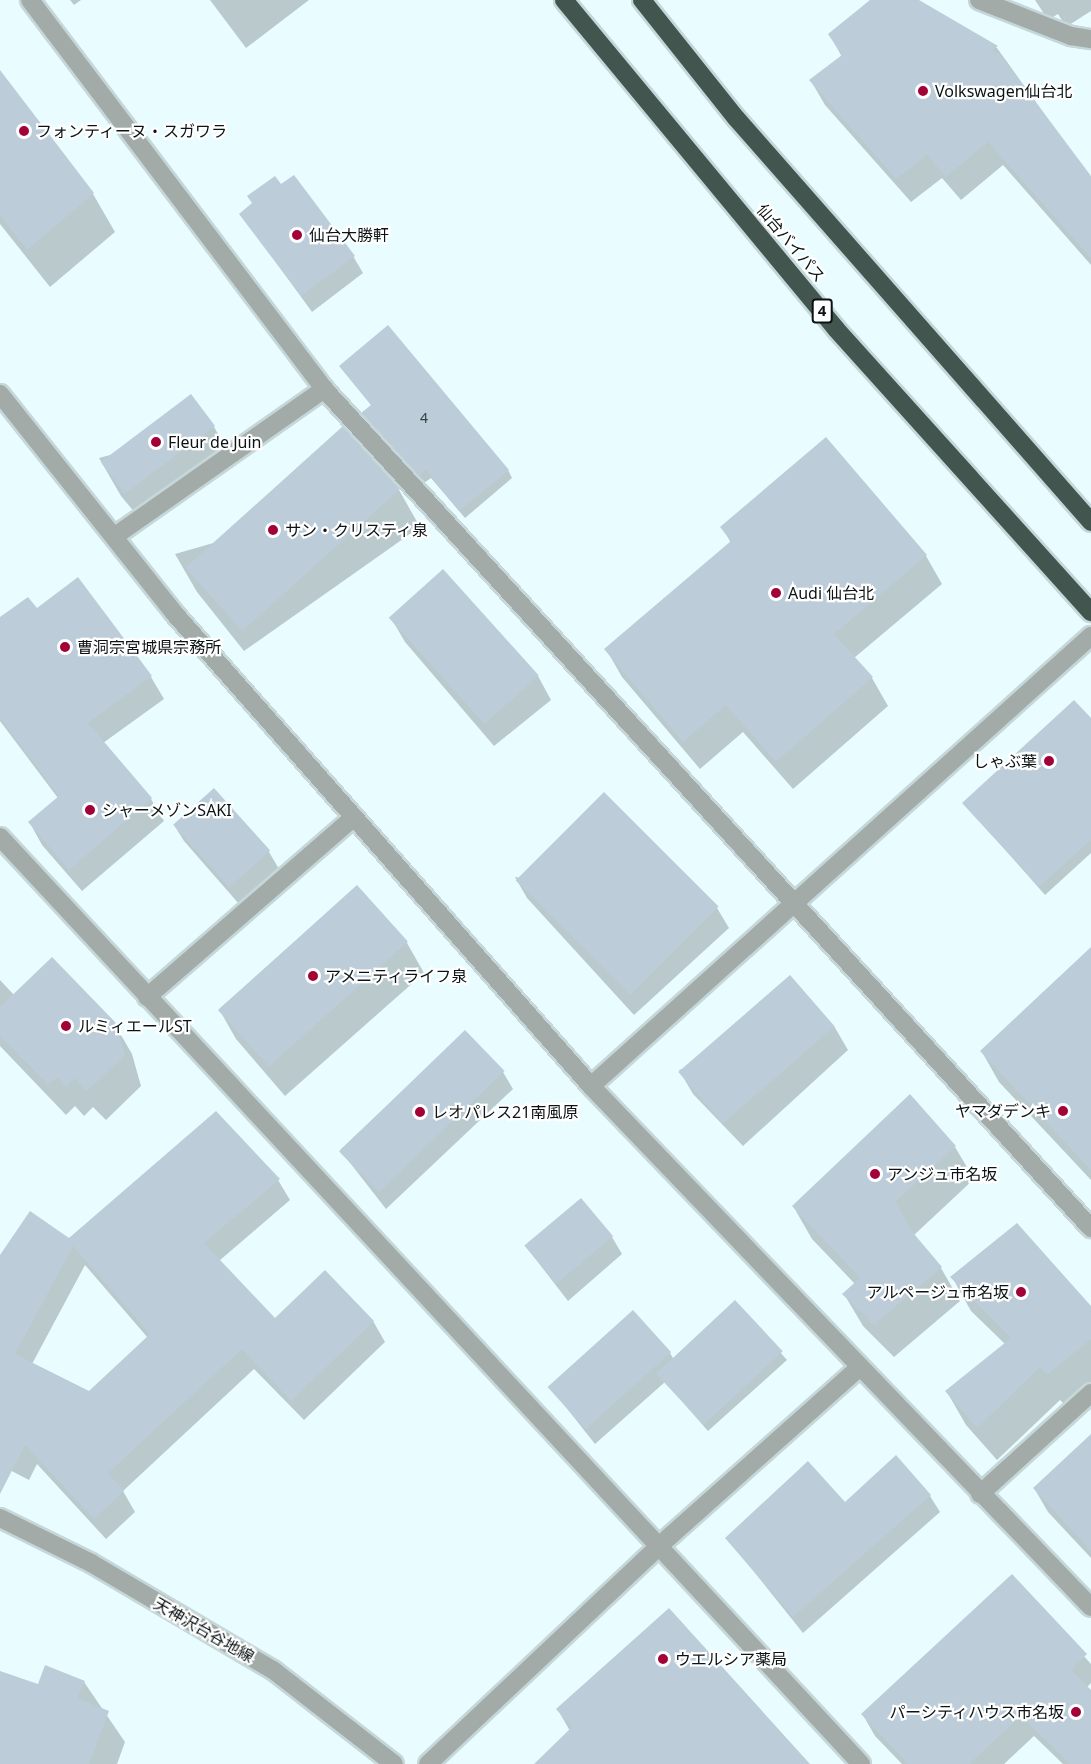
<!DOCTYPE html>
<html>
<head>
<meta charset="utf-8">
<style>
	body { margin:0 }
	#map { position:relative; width:1091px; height:1764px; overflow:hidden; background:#e9fcff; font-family:"Noto Sans","Noto Sans JP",sans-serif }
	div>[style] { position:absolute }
	.shadow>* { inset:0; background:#0003 }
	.building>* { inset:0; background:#bccdd9; transform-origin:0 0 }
	.roads { filter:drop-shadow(2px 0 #c5d7d9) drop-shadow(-2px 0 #c5d7d9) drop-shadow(0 2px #c5d7d9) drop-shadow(0 -2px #c5d7d9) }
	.minor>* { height:18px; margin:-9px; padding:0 9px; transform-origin:9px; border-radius:9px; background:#a2aba8 }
	.highway>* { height:18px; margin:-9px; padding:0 9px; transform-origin:9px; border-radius:9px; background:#43554f }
	.dots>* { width:16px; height:16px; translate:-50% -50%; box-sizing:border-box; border:3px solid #fff; border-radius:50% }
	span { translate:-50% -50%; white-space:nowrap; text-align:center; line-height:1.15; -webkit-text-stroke:4.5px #fff; paint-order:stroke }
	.number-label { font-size:14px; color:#374245 }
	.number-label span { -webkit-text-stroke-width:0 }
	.shield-label span { padding:2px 4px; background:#fff; border:2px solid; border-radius:4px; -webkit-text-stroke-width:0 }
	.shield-label { font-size:15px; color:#0b1314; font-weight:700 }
	.poi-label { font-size:16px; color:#0b1314 }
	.left { translate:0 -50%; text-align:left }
	.right { translate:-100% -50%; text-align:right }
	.street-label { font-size:16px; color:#0b1314 }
</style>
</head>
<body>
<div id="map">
	<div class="shadow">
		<i style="clip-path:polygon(70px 0,81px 0,74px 5px)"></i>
		<i style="clip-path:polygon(210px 0,309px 0,246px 48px)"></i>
		<i style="clip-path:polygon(872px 0,916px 0,997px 48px,1091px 179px,1091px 265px,1003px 165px,961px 200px,942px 178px,911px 202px,825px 105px,811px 81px,842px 57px,830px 35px)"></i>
		<i style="clip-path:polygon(1035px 0,1091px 0,1091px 11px,1066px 27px,1058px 14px,1048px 20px)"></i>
		<i style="clip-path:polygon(0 72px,93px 194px,115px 232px,50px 287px,0 224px)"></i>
		<i style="clip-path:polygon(241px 214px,353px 256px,363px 273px,312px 312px)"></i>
		<i style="clip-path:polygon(340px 366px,508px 470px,512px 478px,465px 518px,431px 478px,424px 483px,367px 421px,363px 413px,372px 406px)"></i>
		<i style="clip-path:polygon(214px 427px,236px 465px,146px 526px,121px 496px,99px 458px)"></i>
		<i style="clip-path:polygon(826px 439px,926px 556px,942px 584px,854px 658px,872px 678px,888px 706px,793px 789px,743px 732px,700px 769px,622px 677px,606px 649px,731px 543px,722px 527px)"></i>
		<i style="clip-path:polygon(399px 490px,420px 527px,244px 651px,197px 592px,175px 554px)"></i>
		<i style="clip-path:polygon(443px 571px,538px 676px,551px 700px,494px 746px,405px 642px,391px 618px)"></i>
		<i style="clip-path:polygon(0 619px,151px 677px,164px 699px,103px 743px,151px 799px,164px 821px,82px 891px,42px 845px,30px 823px,58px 798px,0 721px)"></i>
		<i style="clip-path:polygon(1091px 721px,1091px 853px,1045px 895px,964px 803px)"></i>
		<i style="clip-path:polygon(214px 790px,269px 852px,279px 869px,239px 904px,184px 841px,174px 825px)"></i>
		<i style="clip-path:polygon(515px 877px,717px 908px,729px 928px,634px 1015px,527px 898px)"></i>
		<i style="clip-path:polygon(356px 888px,407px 943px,424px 973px,285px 1096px,236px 1039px,219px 1009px)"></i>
		<i style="clip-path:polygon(1091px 949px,1091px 1180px,999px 1082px,982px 1052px)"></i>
		<i style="clip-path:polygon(0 980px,14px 995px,114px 1023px,132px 1054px,141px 1086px,106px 1120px,93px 1107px,84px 1116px,75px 1106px,66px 1115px,0 1046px)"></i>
		<i style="clip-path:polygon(834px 1026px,848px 1050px,743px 1146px,693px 1094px,679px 1070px)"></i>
		<i style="clip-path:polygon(465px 1032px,503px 1072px,513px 1089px,386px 1209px,340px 1150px)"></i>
		<i style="clip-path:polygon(955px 1147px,974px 1179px,913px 1236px,941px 1268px,960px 1301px,894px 1357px,863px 1326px,844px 1294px,855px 1284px,812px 1239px,793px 1206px)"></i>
		<i style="clip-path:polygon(evenodd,278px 1180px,290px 1200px,219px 1261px,274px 1320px,373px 1321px,385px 1342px,304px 1420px,254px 1369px,123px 1491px,135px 1512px,106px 1539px,37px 1464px,29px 1480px,0 1465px,0 1257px,278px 1180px,85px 1265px,148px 1338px,89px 1393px,32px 1364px,85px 1265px)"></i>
		<i style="clip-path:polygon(612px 1237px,622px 1254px,568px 1301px,527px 1248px)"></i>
		<i style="clip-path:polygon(952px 1277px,1091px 1309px,1091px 1387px,1067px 1407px,1060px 1400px,997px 1460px,966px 1425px,947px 1392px,1005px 1344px,971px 1311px)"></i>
		<i style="clip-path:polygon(735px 1302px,787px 1360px,708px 1431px,665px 1382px,595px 1444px,550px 1387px,670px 1353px,674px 1360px)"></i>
		<i style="clip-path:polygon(1091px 1436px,1091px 1558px,1048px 1512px,1034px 1488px)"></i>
		<i style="clip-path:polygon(930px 1496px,940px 1512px,803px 1633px,727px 1538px,845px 1504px)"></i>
		<i style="clip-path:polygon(1012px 1576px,1091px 1664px,1091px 1683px,1086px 1688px,1091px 1692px,1091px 1764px,1063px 1764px,1034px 1736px,1004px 1764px,902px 1764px,875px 1736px,863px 1715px)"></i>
		<i style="clip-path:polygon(84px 1682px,125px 1742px,117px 1764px,0 1764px,0 1692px)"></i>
		<i style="clip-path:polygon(558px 1710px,808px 1764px,536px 1764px,570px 1731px)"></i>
	</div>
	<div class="building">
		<i style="clip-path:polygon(870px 0,919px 0,998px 46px,991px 51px,999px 53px,1091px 176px,1091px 258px,988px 142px,946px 177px,927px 155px,896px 179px,809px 80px,842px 55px,828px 34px)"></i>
		<i style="clip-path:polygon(0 70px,94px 193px,27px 250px,0 215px)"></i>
		<i style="clip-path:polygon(294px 175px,355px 256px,301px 296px,239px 214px,252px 203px,247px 196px,275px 176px,281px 184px)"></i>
		<i style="clip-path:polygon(388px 325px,509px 470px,459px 511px,426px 470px,418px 476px,361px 413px,371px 405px,339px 366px)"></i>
		<i style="left:191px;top:394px;width:40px;height:113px;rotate:53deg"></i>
		<i style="left:343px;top:426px;width:85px;height:212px;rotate:48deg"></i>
		<i style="clip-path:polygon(826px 437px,927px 555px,834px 634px,873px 677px,776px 762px,726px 705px,683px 742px,604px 649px,731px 541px,720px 527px)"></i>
		<i style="left:443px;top:569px;width:143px;height:73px;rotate:48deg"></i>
		<i style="clip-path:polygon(78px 577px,152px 676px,88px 723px,152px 798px,69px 870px,28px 822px,59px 796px,0 718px,0 617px,28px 597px,37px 608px)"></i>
		<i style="clip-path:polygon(1074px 700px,1091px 718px,1091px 840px,1039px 887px,962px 803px)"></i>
		<i style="left:214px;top:788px;width:84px;height:55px;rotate:48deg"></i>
		<i style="left:604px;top:792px;width:162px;height:125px;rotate:45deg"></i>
		<i style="left:357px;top:885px;width:76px;height:187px;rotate:48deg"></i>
		<i style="clip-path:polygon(1091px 947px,1091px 1170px,980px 1051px)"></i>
		<i style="clip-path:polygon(52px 957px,115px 1022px,125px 1055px,87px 1091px,75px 1078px,66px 1087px,57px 1077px,48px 1085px,0 1036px,0 1007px)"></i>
		<i style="left:790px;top:975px;width:68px;height:148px;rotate:49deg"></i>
		<i style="left:465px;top:1030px;width:57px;height:175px;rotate:46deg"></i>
		<i style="clip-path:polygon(910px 1094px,956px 1146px,895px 1202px,915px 1235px,942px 1267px,874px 1325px,842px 1294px,860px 1278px,792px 1206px)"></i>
		<i style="clip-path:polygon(evenodd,216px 1111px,280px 1179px,204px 1243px,275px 1318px,325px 1270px,374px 1321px,291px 1401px,242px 1349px,108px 1473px,124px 1491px,94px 1519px,25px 1445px,0 1494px,0 1255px,30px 1211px,69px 1238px,216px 1111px,73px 1246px,150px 1334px,89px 1391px,15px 1354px,73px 1246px)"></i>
		<i style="left:581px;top:1198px;width:50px;height:74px;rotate:50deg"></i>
		<i style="clip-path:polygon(1017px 1223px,1091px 1306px,1091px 1339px,1047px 1375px,1040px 1367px,977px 1428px,945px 1391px,1011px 1338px,950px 1277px)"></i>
		<i style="left:735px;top:1300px;width:70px;height:108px;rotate:47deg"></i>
		<i style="left:633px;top:1310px;width:57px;height:115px;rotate:48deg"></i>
		<i style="clip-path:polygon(1091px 1434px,1091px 1551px,1033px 1488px)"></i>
		<i style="clip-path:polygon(896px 1455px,931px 1495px,793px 1617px,725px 1538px,808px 1461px,845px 1502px)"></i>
		<i style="clip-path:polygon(1012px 1574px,1087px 1654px,1071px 1670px,1091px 1690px,1091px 1764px,1070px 1764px,1021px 1716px,969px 1764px,908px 1764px,861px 1714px)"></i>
		<i style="clip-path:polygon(669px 1608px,810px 1764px,534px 1764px,572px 1727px,556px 1709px)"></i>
		<i style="clip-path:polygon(45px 1665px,85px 1681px,77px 1698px,109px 1711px,89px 1764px,0 1764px,0 1671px,38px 1684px)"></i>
	</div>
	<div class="roads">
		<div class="minor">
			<i style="left:30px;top:0;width:488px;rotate:52.9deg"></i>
			<i style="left:324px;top:389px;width:1137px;rotate:47.57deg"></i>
			<i style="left:979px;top:0;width:99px;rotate:21.4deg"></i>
			<i style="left:1071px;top:36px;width:20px;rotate:9deg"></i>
			<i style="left:0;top:394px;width:280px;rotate:51.5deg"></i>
			<i style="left:174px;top:613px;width:631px;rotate:48.6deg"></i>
			<i style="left:591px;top:1086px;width:722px;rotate:46.18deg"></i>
			<i style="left:115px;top:536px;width:256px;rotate:-35.1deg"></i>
			<i style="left:0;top:837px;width:1265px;rotate:47.11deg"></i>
			<i style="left:147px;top:997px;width:274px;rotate:-41deg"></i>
			<i style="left:591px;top:1086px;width:673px;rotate:-41.99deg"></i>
			<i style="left:980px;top:1494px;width:150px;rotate:-42.3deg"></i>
			<i style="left:0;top:1518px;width:102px;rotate:26.3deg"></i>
			<i style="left:91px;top:1563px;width:211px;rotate:30.5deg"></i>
			<i style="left:273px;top:1670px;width:153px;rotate:37.8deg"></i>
			<i style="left:428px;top:1764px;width:318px;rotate:-43.3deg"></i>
			<i style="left:659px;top:1546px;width:266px;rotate:-41.7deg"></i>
		</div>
		<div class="highway">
			<i style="left:564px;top:0;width:427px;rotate:50.4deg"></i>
			<i style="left:836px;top:329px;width:381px;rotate:48deg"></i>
			<i style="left:642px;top:0;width:151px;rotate:51.5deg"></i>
			<i style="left:736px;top:118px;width:538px;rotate:48.69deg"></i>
		</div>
	</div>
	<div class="dots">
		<i style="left:923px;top:91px;background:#a20237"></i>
		<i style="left:24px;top:131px;background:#a20237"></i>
		<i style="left:297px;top:235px;background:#a20237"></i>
		<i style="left:156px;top:442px;background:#a20237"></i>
		<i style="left:273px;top:530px;background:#a20237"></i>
		<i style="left:776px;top:593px;background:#a20237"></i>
		<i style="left:65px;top:647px;background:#a20237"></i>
		<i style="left:1049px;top:761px;background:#a20237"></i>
		<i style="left:90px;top:810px;background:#a20237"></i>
		<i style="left:313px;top:976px;background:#a20237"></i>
		<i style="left:66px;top:1026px;background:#a20237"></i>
		<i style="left:1063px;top:1111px;background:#a20237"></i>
		<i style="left:420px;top:1112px;background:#a20237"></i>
		<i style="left:875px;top:1174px;background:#a20237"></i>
		<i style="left:1021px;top:1292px;background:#a20237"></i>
		<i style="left:663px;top:1659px;background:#a20237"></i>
		<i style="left:1076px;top:1712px;background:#a20237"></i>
	</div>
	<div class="number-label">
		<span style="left:424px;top:418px">4</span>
	</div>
	<div class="shield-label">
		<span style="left:822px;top:311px">4</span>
	</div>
	<div class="poi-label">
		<span class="left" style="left:935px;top:91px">Volkswagen仙台北</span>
		<span class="left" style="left:36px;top:131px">フォンティーヌ・スガワラ</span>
		<span class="left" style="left:309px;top:235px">仙台大勝軒</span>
		<span class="left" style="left:168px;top:442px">Fleur de Juin</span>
		<span class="left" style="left:285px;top:530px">サン・クリスティ泉</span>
		<span class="left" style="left:788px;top:593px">Audi 仙台北</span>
		<span class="left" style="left:77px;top:647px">曹洞宗宮城県宗務所</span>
		<span class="right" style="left:1037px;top:761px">しゃぶ葉</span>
		<span class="left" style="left:102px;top:810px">シャーメゾンSAKI</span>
		<span class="left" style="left:325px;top:976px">アメニティライフ泉</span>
		<span class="left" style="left:78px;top:1026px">ルミィエールST</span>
		<span class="right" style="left:1051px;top:1111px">ヤマダデンキ</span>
		<span class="left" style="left:432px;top:1112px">レオパレス21南風原</span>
		<span class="left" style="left:887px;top:1174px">アンジュ市名坂</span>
		<span class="right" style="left:1009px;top:1292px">アルページュ市名坂</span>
		<span class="left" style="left:675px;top:1659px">ウエルシア薬局</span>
		<span class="right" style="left:1064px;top:1712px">パーシティハウス市名坂</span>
	</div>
	<div class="street-label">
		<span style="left:791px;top:243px;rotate:50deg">仙台バイパス</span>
		<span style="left:204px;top:1630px;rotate:30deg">天神沢台谷地線</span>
	</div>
</div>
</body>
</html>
